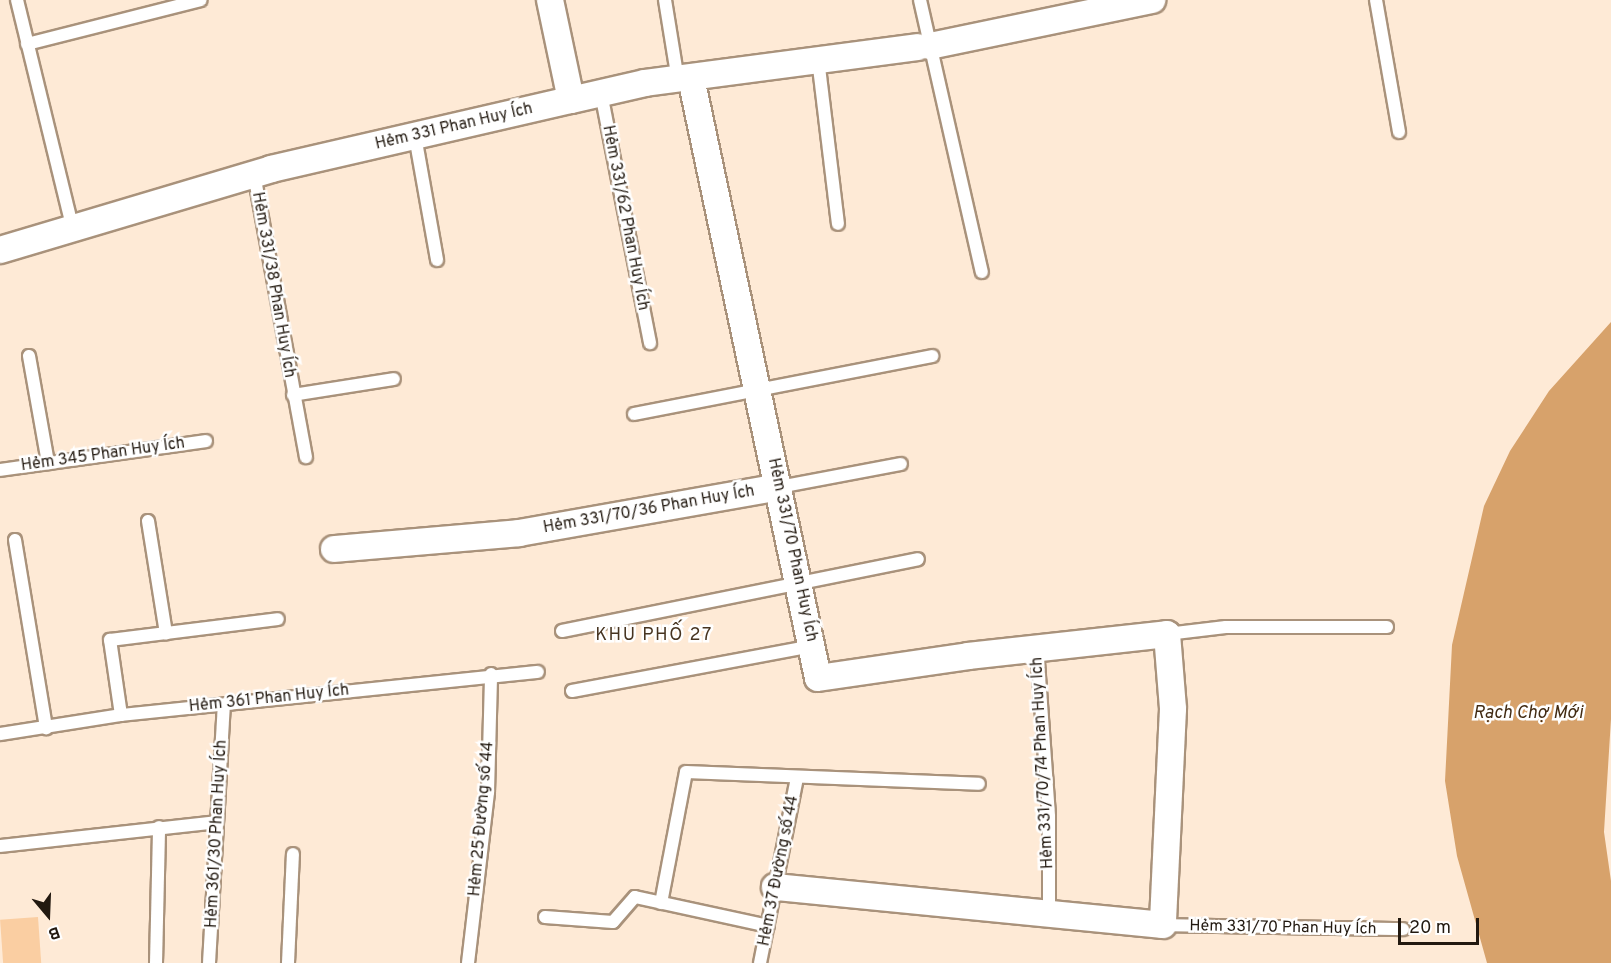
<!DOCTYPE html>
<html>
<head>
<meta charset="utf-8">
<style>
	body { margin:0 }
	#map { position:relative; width:1611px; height:963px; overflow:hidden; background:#feead6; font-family:Overpass,sans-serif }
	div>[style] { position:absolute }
	.water>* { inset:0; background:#d7a26b }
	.building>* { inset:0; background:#facea2; transform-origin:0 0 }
	.roads { filter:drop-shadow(2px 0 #a9927b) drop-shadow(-2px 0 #a9927b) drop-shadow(0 2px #a9927b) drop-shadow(0 -2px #a9927b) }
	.service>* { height:12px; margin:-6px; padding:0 6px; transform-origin:6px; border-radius:6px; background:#fff }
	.minor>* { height:26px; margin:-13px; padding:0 13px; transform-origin:13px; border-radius:13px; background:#fff }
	span { translate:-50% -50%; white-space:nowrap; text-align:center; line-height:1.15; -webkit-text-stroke:5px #fff; paint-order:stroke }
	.street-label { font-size:16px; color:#221910 }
	.neighbourhood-label { font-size:18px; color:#473420; letter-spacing:1.5px }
	.water-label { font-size:18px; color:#422b13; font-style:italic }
	.north { position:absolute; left:18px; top:885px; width:60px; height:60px; -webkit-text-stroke:4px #fff; paint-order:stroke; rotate:161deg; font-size:16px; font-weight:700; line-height:24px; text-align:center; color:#221910 }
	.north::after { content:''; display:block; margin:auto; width:21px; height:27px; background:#221910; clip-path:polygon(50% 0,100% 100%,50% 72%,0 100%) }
	.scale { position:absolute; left:1398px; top:918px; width:81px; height:27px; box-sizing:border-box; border:3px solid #221910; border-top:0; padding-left:8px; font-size:18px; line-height:21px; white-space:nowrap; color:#221910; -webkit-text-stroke:4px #fff; paint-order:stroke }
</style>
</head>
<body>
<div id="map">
	<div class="water">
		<i style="clip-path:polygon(1611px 322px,1611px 719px,1604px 832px,1611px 881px,1611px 963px,1487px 963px,1457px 856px,1445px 781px,1452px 645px,1484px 506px,1510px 451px,1549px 391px)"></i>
	</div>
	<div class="building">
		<i style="left:38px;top:917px;width:46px;height:38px;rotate:86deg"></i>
	</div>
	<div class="roads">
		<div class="service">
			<i style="left:17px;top:0;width:236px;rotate:76.3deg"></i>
			<i style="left:665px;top:0;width:81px;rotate:80.8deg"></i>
			<i style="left:920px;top:0;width:279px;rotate:77.2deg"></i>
			<i style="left:1376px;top:0;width:134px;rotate:80.1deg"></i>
			<i style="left:27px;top:44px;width:179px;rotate:-14.2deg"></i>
			<i style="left:818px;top:59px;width:166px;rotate:83.1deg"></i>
			<i style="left:601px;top:93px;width:255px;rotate:78.9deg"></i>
			<i style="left:415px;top:136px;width:126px;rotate:79.9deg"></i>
			<i style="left:254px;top:174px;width:288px;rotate:79.6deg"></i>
			<i style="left:29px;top:356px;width:109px;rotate:79.9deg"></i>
			<i style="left:293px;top:395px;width:102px;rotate:-9deg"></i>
			<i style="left:634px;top:414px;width:304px;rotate:-11deg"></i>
			<i style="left:0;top:470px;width:208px;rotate:-8deg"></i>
			<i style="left:779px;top:487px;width:124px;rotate:-10.7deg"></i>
			<i style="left:148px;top:521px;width:114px;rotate:80.9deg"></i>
			<i style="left:15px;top:540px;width:191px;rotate:80.6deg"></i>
			<i style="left:562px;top:631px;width:363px;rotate:-11.4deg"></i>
			<i style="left:1167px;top:634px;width:59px;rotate:-6.8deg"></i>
			<i style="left:1226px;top:627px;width:161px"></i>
			<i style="left:1037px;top:648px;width:169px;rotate:85.9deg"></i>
			<i style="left:1049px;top:817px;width:97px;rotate:90deg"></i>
			<i style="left:572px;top:691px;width:244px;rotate:-10.6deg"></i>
			<i style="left:121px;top:715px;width:76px;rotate:-98.3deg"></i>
			<i style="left:110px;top:640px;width:169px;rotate:-7.1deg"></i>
			<i style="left:0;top:734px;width:122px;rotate:-8.9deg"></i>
			<i style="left:121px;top:715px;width:419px;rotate:-5.9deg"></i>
			<i style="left:0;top:846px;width:218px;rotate:-6.3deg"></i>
			<i style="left:661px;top:903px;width:133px;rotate:-79.2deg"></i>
			<i style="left:686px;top:772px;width:293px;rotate:2.3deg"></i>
			<i style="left:545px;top:917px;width:68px;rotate:4.2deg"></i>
			<i style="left:613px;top:922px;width:33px;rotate:-49deg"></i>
			<i style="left:635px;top:897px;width:136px;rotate:12.3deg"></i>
			<i style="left:1163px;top:925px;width:240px;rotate:1deg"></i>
			<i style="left:156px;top:963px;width:136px;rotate:-88.7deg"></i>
			<i style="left:209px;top:963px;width:258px;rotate:-86.7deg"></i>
			<i style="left:288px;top:963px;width:109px;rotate:-87.4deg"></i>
			<i style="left:468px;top:963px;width:172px;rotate:-83.3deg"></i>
			<i style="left:488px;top:792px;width:118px;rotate:-88.5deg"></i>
			<i style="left:760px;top:963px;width:189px;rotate:-78.7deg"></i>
		</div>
		<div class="minor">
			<i style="left:550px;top:0;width:102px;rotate:78.1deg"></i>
			<i style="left:930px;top:46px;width:227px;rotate:-11.7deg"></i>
			<i style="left:691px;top:78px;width:613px;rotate:78.05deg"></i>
			<i style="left:818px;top:678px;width:152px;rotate:-8.3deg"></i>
			<i style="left:968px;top:656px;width:200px;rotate:-6.3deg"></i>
			<i style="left:1167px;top:634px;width:75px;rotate:85.4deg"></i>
			<i style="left:1173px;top:709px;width:216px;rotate:92.7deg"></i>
			<i style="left:1163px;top:925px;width:390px;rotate:-174.4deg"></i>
			<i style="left:0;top:250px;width:283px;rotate:-16.6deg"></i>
			<i style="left:271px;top:169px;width:308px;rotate:-13deg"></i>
			<i style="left:571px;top:100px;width:76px;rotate:-12.9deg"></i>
			<i style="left:645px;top:83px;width:275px;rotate:-7.5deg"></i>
			<i style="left:334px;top:549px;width:186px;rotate:-4.9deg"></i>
			<i style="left:519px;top:533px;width:264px;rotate:-10deg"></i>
		</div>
	</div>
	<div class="street-label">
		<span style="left:454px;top:127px;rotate:-13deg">Hẻm 331 Phan Huy Ích</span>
		<span style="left:625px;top:218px;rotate:79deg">Hẻm 331/62 Phan Huy Ích</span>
		<span style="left:273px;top:285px;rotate:80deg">Hẻm 331/38 Phan Huy Ích</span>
		<span style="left:103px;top:455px;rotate:-8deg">Hẻm 345 Phan Huy Ích</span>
		<span style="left:649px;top:510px;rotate:-10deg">Hẻm 331/70/36 Phan Huy Ích</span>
		<span style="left:792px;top:550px;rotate:78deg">Hẻm 331/70 Phan Huy Ích</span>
		<span style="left:269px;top:699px;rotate:-6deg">Hẻm 361 Phan Huy Ích</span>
		<span style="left:1043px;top:763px;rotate:-93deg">Hẻm 331/70/74 Phan Huy Ích</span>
		<span style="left:482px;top:819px;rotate:-85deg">Hẻm 25 Đường số 44</span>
		<span style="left:217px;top:834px;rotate:-87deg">Hẻm 361/30 Phan Huy Ích</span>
		<span style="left:779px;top:871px;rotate:-79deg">Hẻm 37 Đường số 44</span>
		<span style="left:1283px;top:928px;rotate:1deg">Hẻm 331/70 Phan Huy Ích</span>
	</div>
	<div class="neighbourhood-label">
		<span style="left:654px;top:636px">KHU PHỐ 27</span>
	</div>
	<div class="water-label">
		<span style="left:1528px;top:714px">Rạch Chợ Mới</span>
	</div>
	<div class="north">B</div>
	<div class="scale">20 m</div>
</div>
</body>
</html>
